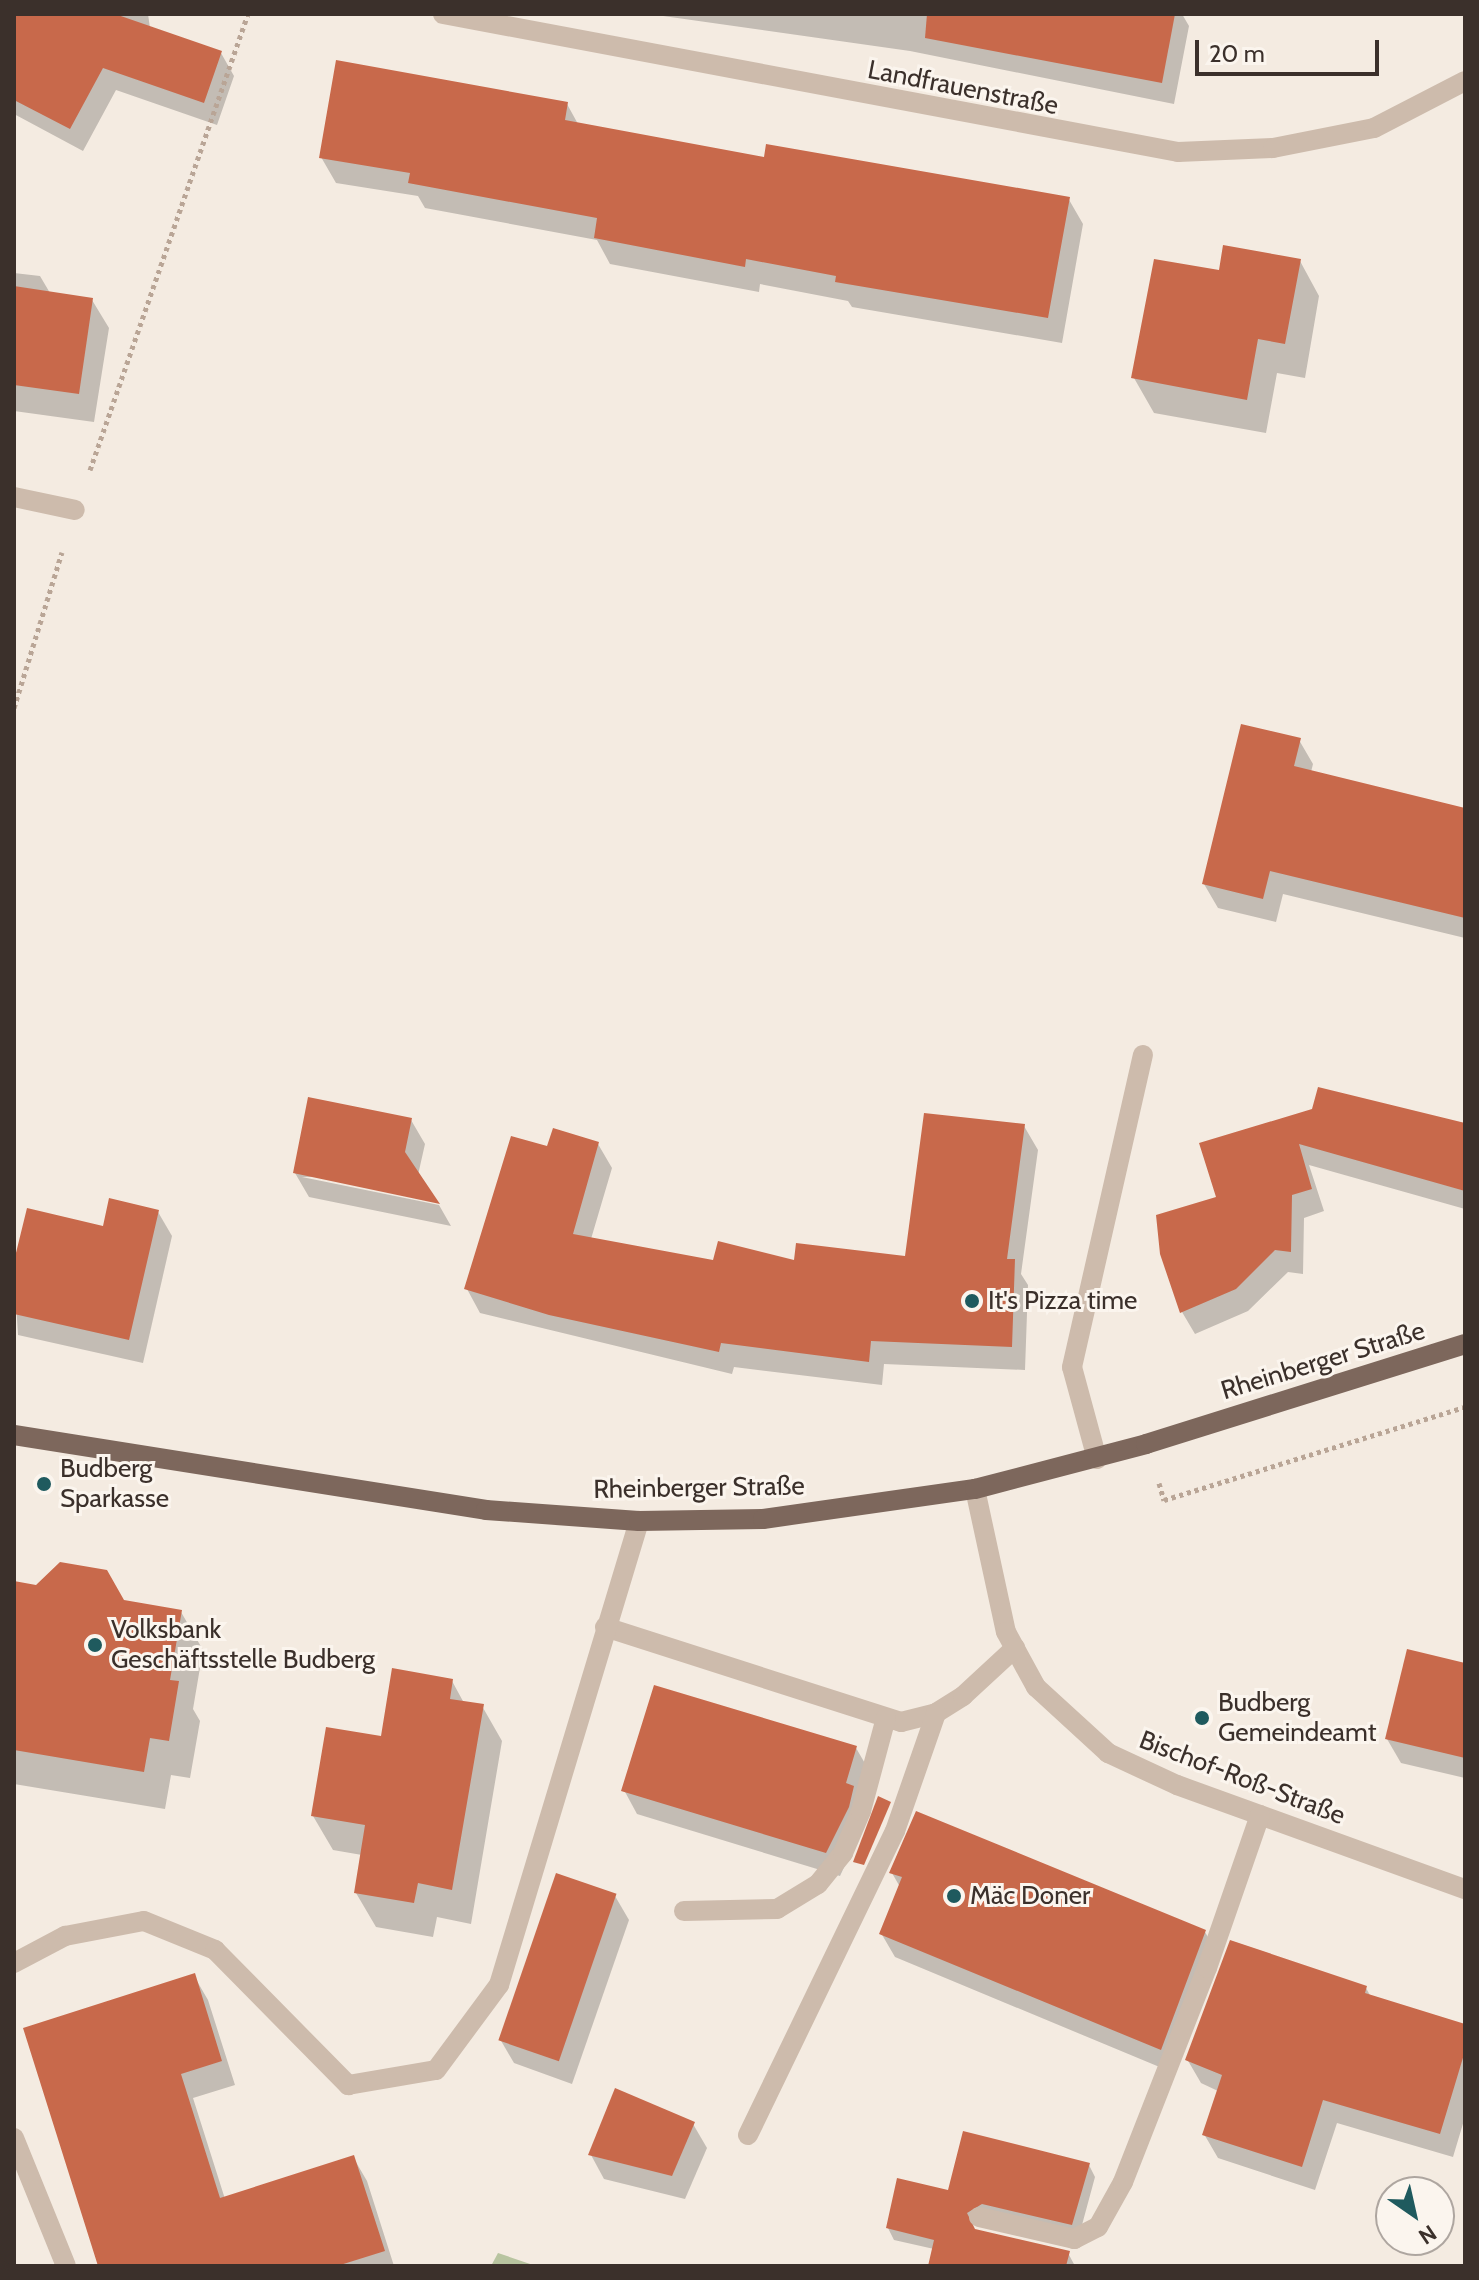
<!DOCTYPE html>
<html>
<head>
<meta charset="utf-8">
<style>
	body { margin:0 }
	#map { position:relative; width:1479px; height:2280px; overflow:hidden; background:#f4ebe1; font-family:Cabin,sans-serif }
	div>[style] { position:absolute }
	.green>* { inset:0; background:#b8c4a0 }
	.shadow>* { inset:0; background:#0003 }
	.building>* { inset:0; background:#c8694b; transform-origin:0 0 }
	.path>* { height:5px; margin-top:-2.5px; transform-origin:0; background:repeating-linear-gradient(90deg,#b9a596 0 4px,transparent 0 8px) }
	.minor>* { height:20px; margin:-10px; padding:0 10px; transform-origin:10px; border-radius:10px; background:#cdbbac }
	.major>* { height:20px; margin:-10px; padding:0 10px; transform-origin:10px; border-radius:10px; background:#7d675c }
	.dots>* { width:22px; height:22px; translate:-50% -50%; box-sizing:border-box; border:4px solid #fbf5ee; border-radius:50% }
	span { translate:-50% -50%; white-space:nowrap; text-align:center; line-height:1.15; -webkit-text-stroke:6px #fbf5ee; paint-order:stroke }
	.street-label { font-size:26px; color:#3b302b }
	.poi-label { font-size:26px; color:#3b302b }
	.left { translate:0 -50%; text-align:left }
	.frame { position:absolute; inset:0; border:16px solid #3b302b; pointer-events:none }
	.north { position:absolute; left:1375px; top:2176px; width:80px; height:80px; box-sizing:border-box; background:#fbf5ee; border:2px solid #aea6a0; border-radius:50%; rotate:146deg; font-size:22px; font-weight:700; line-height:32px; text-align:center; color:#3b302b }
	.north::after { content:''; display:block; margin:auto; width:28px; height:36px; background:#1f5a5e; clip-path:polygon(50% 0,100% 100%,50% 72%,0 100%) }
	.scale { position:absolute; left:1195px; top:40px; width:184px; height:36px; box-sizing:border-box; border:4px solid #3b302b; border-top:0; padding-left:10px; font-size:24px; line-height:28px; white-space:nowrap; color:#3b302b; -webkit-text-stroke:6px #fbf5ee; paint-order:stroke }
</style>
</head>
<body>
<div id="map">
	<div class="green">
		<i style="clip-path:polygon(498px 2253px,536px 2266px,491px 2266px)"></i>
	</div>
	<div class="shadow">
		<i style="clip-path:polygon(14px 14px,148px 14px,150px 28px,221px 53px,234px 76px,217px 125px,116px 90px,83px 151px,14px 114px)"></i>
		<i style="clip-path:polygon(649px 14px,1182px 14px,1189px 26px,1174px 104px,910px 51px)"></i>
		<i style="clip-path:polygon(567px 104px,578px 124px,766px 159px,1068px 198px,1083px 224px,1062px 343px,852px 307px,848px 301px,760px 284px,759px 292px,610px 264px,597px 240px,425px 208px,418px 196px,336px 183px,321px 157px)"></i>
		<i style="clip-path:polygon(1300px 261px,1319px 296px,1305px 378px,1277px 373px,1266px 433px,1154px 413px,1134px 378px,1220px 273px)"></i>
		<i style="clip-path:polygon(14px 273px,40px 276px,50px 293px,92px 300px,109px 328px,94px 422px,14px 411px)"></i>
		<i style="clip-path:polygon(1299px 740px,1313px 764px,1311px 772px,1465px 810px,1465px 938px,1283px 894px,1276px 922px,1218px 908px,1204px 884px)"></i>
		<i style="clip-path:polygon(411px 1120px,425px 1144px,418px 1175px,302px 1177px,439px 1205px,451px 1226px,309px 1197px,295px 1173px)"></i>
		<i style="clip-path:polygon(1024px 1126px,1038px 1150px,1021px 1274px,1028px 1285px,1025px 1370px,884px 1364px,882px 1385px,734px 1367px,732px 1374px,480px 1313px,467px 1289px,548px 1149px,598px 1144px,612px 1168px,591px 1239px,715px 1263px,907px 1259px)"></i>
		<i style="clip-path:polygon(1465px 1126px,1465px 1209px,1309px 1165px,1324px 1211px,1304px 1218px,1303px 1274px,1288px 1272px,1248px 1311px,1195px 1334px,1182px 1312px,1218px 1198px,1202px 1145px)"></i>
		<i style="clip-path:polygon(158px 1212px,172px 1236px,143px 1363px,18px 1335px,14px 1270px,105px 1228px)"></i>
		<i style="clip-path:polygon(14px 1583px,181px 1612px,203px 1650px,193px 1709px,200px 1721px,190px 1778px,171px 1775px,165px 1809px,14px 1784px)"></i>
		<i style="clip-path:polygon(1465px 1665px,1465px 1778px,1401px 1763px,1387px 1739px)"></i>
		<i style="clip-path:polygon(452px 1681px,464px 1703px,482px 1706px,502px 1741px,471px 1924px,437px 1917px,433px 1937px,376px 1927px,356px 1893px,362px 1855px,333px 1850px,313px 1816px,383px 1739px)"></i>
		<i style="clip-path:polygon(856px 1748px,870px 1772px,861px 1831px,840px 1876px,637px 1814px,624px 1790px)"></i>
		<i style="clip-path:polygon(892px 1873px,1205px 1932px,1219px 1956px,1174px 2073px,895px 1957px,881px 1933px,900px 1887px)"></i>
		<i style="clip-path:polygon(615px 1896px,629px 1920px,572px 2084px,514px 2063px,500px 2039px)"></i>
		<i style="clip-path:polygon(194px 1976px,208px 2000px,235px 2085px,193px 2098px,225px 2199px,353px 2157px,367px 2181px,394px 2266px,101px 2266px)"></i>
		<i style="clip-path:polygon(1366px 1988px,1371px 1997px,1465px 2026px,1465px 2117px,1453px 2157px,1337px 2123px,1315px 2190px,1218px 2158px,1204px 2134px,1218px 2091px,1201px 2083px,1187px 2059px)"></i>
		<i style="clip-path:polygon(693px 2124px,707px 2148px,685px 2199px,604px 2179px,591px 2155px)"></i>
		<i style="clip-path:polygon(1089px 2165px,1095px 2177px,1079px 2236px,989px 2215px,972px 2226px,975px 2231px,1068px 2253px,1075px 2266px,930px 2266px,934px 2249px,894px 2240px,888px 2228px,949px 2193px)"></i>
	</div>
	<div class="building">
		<i style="clip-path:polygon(14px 14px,115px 14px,222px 51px,204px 103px,103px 68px,70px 129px,14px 100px)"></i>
		<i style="clip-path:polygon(927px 14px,1175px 14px,1162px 83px,925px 38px)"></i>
		<i style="clip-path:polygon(336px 60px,568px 102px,565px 120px,764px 157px,766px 144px,1070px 197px,1048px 318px,835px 282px,836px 276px,746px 259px,745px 267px,594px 238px,597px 218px,408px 183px,410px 173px,319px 158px)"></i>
		<i style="clip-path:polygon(1223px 245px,1301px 259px,1285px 344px,1258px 339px,1247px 400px,1131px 378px,1154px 259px,1219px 270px)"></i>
		<i style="clip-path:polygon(14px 286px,93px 298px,79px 394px,14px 385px)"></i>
		<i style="clip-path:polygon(1241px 724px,1301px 738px,1294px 766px,1465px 808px,1465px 918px,1270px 871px,1263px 899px,1202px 884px)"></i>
		<i style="clip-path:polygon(1318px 1087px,1465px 1123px,1465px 1191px,1299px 1144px,1312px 1189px,1292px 1195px,1291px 1252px,1275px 1250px,1236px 1289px,1180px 1313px,1160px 1254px,1156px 1215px,1216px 1197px,1199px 1143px,1312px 1109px)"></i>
		<i style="clip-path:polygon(308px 1097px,412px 1118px,405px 1152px,440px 1204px,293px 1173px)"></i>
		<i style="clip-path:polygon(924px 1113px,1025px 1124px,1007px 1259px,1015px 1259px,1012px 1347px,871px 1341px,869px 1362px,721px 1343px,719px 1352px,549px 1315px,464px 1289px,511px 1136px,547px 1146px,553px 1128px,599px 1142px,573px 1234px,713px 1260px,718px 1241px,794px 1260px,796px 1243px,905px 1256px)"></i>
		<i style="clip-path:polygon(109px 1198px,159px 1210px,129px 1340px,14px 1314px,14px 1261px,27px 1208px,103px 1226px)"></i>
		<i style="clip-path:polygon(60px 1562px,107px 1570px,124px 1600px,182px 1610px,170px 1680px,179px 1681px,169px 1741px,150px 1738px,144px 1772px,14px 1750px,14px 1581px,36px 1585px)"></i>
		<i style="clip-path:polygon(1407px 1649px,1465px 1663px,1465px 1758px,1385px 1739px)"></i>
		<i style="clip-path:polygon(392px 1668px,453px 1679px,450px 1699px,484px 1704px,452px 1890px,418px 1883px,414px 1903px,354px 1893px,365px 1825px,311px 1816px,326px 1727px,381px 1736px)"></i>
		<i style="clip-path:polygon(654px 1685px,857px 1746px,846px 1783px,854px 1786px,849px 1807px,826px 1853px,621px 1791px)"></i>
		<i style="clip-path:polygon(878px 1796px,891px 1802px,864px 1865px,853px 1862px)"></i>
		<i style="clip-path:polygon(916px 1811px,1206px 1930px,1161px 2050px,879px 1934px,902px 1877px,889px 1873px)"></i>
		<i style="left:556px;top:1873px;width:64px;height:177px;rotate:19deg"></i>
		<i style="clip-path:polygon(1230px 1940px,1367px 1986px,1365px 1993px,1465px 2024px,1465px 2051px,1440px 2134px,1323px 2100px,1302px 2167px,1202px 2135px,1222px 2075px,1185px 2060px)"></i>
		<i style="clip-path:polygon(195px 1973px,222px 2061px,181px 2074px,220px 2198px,354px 2155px,385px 2251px,337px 2266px,98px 2266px,23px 2028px)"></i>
		<i style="clip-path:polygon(615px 2088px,695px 2122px,672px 2176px,588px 2155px)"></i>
		<i style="clip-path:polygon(963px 2131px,1090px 2163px,1072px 2225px,982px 2204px,967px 2213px,975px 2229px,1070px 2251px,1066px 2266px,928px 2266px,934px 2240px,886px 2228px,897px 2178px,948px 2190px)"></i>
	</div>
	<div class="path">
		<i style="left:90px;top:470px;width:483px;rotate:-70.9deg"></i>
		<i style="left:14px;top:708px;width:163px;rotate:-72.9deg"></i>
		<i style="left:1159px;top:1483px;width:18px;rotate:74deg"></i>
		<i style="left:1164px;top:1500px;width:315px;rotate:-17.2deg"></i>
	</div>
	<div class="minor">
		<i style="left:443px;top:14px;width:748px;rotate:10.63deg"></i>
		<i style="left:1178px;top:152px;width:95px;rotate:-2.4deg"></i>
		<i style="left:1273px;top:148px;width:103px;rotate:-11.2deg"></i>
		<i style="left:1374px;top:128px;width:102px;rotate:-27.3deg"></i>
		<i style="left:14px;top:497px;width:62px;rotate:12deg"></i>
		<i style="left:1097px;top:1459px;width:95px;rotate:-105.2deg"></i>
		<i style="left:1072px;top:1367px;width:320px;rotate:-77.2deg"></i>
		<i style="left:975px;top:1489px;width:146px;rotate:77.8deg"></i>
		<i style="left:1006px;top:1632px;width:63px;rotate:61.4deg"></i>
		<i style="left:1036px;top:1687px;width:98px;rotate:42.5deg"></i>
		<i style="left:1108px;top:1753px;width:76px;rotate:24.9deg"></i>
		<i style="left:1177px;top:1785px;width:306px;rotate:19.9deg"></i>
		<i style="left:605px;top:1627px;width:311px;rotate:17.8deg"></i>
		<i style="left:901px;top:1722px;width:36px;rotate:-14deg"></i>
		<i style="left:936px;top:1713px;width:32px;rotate:-32deg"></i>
		<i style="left:963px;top:1696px;width:71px;rotate:-42.7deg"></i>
		<i style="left:684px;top:1911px;width:93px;rotate:-1.2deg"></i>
		<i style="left:777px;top:1909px;width:48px;rotate:-31.4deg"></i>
		<i style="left:818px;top:1884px;width:40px;rotate:-51deg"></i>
		<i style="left:843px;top:1853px;width:46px;rotate:-66.8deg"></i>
		<i style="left:861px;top:1811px;width:96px;rotate:-75deg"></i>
		<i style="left:14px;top:1963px;width:58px;rotate:-27.9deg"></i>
		<i style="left:65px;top:1936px;width:80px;rotate:-10.8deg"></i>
		<i style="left:144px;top:1921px;width:77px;rotate:22.2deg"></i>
		<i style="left:215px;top:1950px;width:190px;rotate:45.4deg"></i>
		<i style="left:348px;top:2085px;width:89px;rotate:-9.7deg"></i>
		<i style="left:436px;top:2070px;width:106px;rotate:-53.5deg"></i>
		<i style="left:499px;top:1985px;width:485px;rotate:-73.2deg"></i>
		<i style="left:748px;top:2135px;width:338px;rotate:-64.2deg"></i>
		<i style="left:895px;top:1831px;width:125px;rotate:-70.8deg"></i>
		<i style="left:14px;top:2138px;width:138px;rotate:67.9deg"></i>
		<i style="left:979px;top:2217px;width:98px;rotate:13deg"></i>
		<i style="left:1074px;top:2239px;width:27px;rotate:-27deg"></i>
		<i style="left:1098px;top:2227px;width:51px;rotate:-60.9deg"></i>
		<i style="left:1123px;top:2182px;width:230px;rotate:-68.6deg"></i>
		<i style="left:1207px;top:1968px;width:162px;rotate:-70.9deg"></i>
	</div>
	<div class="major">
		<i style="left:14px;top:1435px;width:478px;rotate:9deg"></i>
		<i style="left:486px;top:1510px;width:153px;rotate:4.1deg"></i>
		<i style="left:639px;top:1521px;width:124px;rotate:-0.9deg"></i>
		<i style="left:763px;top:1519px;width:214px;rotate:-8.1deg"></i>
		<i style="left:975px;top:1489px;width:177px;rotate:-14.7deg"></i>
		<i style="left:1146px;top:1444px;width:334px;rotate:-17.4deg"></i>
	</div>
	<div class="dots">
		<i style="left:972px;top:1301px;background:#1f5a5e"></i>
		<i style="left:44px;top:1484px;background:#1f5a5e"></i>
		<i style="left:95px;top:1645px;background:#1f5a5e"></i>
		<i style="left:1202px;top:1718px;background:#1f5a5e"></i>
		<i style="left:954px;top:1896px;background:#1f5a5e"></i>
	</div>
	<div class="street-label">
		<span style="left:963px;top:88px;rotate:11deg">Landfrauenstraße</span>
		<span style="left:1323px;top:1361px;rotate:-17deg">Rheinberger Straße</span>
		<span style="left:699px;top:1488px;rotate:-1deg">Rheinberger Straße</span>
		<span style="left:1242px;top:1778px;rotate:21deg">Bischof-Roß-Straße</span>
	</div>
	<div class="poi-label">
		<span class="left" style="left:988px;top:1301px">It's Pizza time</span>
		<span class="left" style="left:60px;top:1484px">Budberg<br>Sparkasse</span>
		<span class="left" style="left:111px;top:1645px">Volksbank<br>Geschäftsstelle Budberg</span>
		<span class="left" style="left:1218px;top:1718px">Budberg<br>Gemeindeamt</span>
		<span class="left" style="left:970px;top:1896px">Mäc Doner</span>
	</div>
	<div class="frame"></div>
	<div class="north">N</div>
	<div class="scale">20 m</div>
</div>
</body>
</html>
